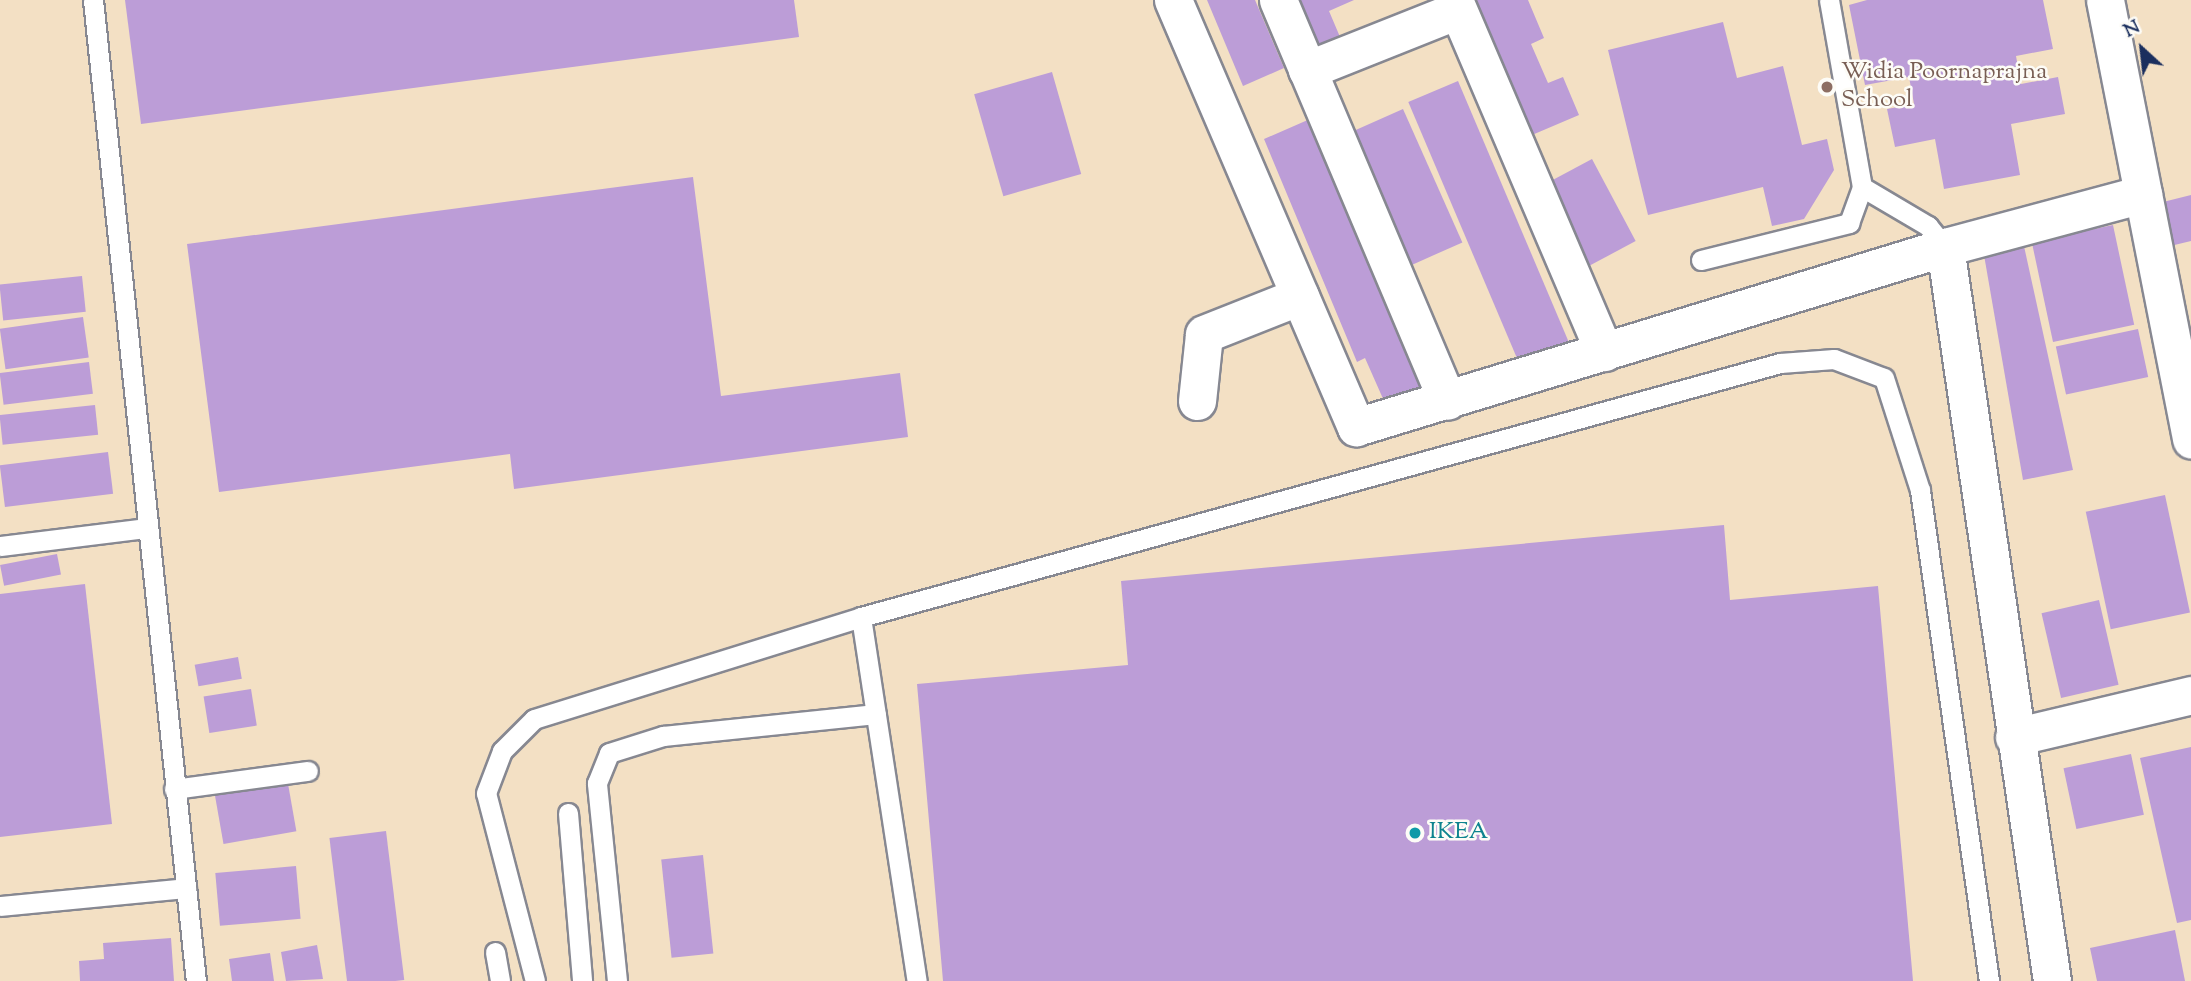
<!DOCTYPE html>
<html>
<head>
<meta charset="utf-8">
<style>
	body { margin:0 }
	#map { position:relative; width:2191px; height:981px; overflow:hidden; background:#f3e0c4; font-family:"Sorts Mill Goudy",serif }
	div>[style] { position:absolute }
	.building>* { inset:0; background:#bc9dd7; transform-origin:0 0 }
	.roads { filter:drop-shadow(2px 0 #878891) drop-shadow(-2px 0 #878891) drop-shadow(0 2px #878891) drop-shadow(0 -2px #878891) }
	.service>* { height:19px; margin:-9.5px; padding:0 9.5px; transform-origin:9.5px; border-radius:9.5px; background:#fff }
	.minor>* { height:37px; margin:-18.5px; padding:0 18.5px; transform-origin:18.5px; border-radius:18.5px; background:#fff }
	.dots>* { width:19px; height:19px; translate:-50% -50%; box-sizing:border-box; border:4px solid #fdfcf7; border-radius:50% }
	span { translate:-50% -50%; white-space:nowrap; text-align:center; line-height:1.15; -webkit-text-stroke:5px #fdfcf7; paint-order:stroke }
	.education-label { font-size:24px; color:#785e54 }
	.left { translate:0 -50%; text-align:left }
	.culture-label { font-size:24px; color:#0d838f }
	.north { position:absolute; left:2107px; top:14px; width:70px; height:70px; -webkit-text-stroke:5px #fdfcf7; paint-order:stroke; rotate:333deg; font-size:19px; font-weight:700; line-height:28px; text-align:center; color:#1b2f5e }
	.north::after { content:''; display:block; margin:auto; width:24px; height:32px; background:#1b2f5e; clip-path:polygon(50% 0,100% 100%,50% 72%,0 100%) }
</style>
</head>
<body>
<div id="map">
	<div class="building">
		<i style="clip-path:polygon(125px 0,794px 0,799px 37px,141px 124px)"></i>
		<i style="clip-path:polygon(1207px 0,1255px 0,1284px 68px,1243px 86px)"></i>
		<i style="clip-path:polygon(1297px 0,1354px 0,1329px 11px,1343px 44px,1320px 54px)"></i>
		<i style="clip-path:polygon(1467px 0,1528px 0,1544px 38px,1531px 44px,1548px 83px,1563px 77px,1579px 115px,1532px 135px,1479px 13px)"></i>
		<i style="clip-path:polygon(1867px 0,2043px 0,2053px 49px,2016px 56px,2021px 84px,2058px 77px,2065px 114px,2011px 124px,2020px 175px,1944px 189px,1935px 139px,1895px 147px,1887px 109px,1914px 104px,1909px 77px,1865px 85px,1849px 5px)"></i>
		<i style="clip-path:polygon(1723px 22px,1737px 78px,1783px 66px,1802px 145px,1827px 139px,1834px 170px,1804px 219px,1772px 226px,1763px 187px,1648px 215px,1608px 50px)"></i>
		<i style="left:1052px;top:72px;width:106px;height:81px;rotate:74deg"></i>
		<i style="left:1458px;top:81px;width:294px;height:54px;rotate:67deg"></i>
		<i style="left:1403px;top:109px;width:146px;height:56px;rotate:66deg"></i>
		<i style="clip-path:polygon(1310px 119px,1428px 393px,1388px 410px,1365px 358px,1357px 362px,1264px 139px)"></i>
		<i style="left:1592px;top:159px;width:93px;height:53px;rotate:62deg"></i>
		<i style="clip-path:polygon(693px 177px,721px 396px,900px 373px,908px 437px,514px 489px,510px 454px,219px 492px,187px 244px)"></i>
		<i style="clip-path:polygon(2191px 195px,2191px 241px,2162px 248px,2151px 205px)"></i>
		<i style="left:2113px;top:225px;width:102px;height:83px;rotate:78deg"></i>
		<i style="clip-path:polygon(2024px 246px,2073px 470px,2023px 480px,1984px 255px)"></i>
		<i style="left:82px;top:276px;width:36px;height:83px;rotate:84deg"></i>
		<i style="left:83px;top:317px;width:41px;height:84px;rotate:82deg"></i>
		<i style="left:2138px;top:329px;width:49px;height:84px;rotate:78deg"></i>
		<i style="left:89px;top:362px;width:32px;height:90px;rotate:83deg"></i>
		<i style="left:95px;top:405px;width:30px;height:96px;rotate:84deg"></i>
		<i style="left:108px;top:452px;width:42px;height:109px;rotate:83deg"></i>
		<i style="left:2165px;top:495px;width:120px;height:81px;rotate:78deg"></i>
		<i style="clip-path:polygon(1724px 525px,1730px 600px,1878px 586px,1913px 981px,943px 981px,917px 684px,1128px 665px,1121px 581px)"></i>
		<i style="left:57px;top:554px;width:21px;height:58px;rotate:79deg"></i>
		<i style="clip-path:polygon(85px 584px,112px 824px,0 837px,0 594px)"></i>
		<i style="left:2099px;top:600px;width:87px;height:59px;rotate:77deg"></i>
		<i style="left:238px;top:657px;width:22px;height:44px;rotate:80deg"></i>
		<i style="left:251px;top:689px;width:37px;height:48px;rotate:81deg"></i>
		<i style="clip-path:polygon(2191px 747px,2191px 920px,2177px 923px,2140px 758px)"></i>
		<i style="left:2131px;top:754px;width:62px;height:69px;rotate:78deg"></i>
		<i style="left:287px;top:778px;width:54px;height:74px;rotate:80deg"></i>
		<i style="left:386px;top:831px;width:150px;height:57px;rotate:83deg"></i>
		<i style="left:703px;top:855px;width:99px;height:42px;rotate:84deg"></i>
		<i style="left:296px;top:866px;width:53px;height:81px;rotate:85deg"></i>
		<i style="clip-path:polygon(2175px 930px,2185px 981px,2097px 981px,2090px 948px)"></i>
		<i style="clip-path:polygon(171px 938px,174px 981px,80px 981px,79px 961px,104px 959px,103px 943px)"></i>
		<i style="clip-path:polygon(317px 945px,323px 979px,286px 981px,281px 952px)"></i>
		<i style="clip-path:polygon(270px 953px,274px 981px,232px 981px,229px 959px)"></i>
	</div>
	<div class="roads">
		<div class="service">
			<i style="left:93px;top:0;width:986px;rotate:84.01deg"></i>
			<i style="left:1829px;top:0;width:190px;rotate:80deg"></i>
			<i style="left:1701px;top:260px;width:153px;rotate:-14deg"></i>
			<i style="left:1849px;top:223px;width:38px;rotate:-70deg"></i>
			<i style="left:1862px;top:187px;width:77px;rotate:30.6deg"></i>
			<i style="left:1928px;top:226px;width:27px;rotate:51deg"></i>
			<i style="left:0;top:546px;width:147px;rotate:-7deg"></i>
			<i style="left:861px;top:617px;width:368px;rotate:81.3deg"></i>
			<i style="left:174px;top:789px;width:135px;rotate:-7.7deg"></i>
			<i style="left:568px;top:813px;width:169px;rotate:85.2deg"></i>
			<i style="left:0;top:906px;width:187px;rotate:-5.5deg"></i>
			<i style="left:495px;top:952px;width:29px;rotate:80deg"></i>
			<i style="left:535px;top:981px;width:194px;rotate:-104.6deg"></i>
			<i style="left:486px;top:793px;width:45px;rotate:-69.1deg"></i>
			<i style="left:502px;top:751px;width:45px;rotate:-45deg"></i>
			<i style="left:534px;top:719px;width:343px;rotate:-17.3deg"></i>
			<i style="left:861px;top:617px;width:953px;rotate:-15.45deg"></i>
			<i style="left:1780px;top:363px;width:54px;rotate:-4.2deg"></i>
			<i style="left:1834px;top:359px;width:53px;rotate:20.8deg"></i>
			<i style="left:1884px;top:378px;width:118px;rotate:72.2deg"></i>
			<i style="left:1920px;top:490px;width:496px;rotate:82deg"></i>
			<i style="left:617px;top:981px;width:199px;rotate:-95.8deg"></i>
			<i style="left:597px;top:783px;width:32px;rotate:-68deg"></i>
			<i style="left:609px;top:753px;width:57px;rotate:-17.5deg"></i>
			<i style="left:663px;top:736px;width:214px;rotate:-5.9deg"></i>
		</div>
		<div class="minor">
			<i style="left:1173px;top:0;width:465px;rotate:66.8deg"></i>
			<i style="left:1356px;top:427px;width:616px;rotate:-16.99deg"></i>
			<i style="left:1278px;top:0;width:435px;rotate:67.1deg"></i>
			<i style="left:1454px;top:0;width:383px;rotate:66.9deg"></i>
			<i style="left:2105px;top:0;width:448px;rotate:78.9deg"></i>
			<i style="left:1307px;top:70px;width:162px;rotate:-21.7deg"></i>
			<i style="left:1197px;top:401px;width:67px;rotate:-84deg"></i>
			<i style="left:1204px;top:334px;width:103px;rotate:-21.6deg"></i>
			<i style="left:2014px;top:737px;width:182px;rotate:-13.3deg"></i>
			<i style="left:2052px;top:981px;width:742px;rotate:-98.29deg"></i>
			<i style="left:1945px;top:247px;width:205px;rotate:-15deg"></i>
		</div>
	</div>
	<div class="dots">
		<i style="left:1827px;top:87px;background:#8d6e63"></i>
		<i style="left:1415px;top:833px;background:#0f9aa8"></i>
	</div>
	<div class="education-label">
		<span class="left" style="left:1841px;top:87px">Widia Poornaprajna<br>School</span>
	</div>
	<div class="culture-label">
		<span class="left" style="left:1429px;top:833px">IKEA</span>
	</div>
	<div class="north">N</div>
</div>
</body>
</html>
